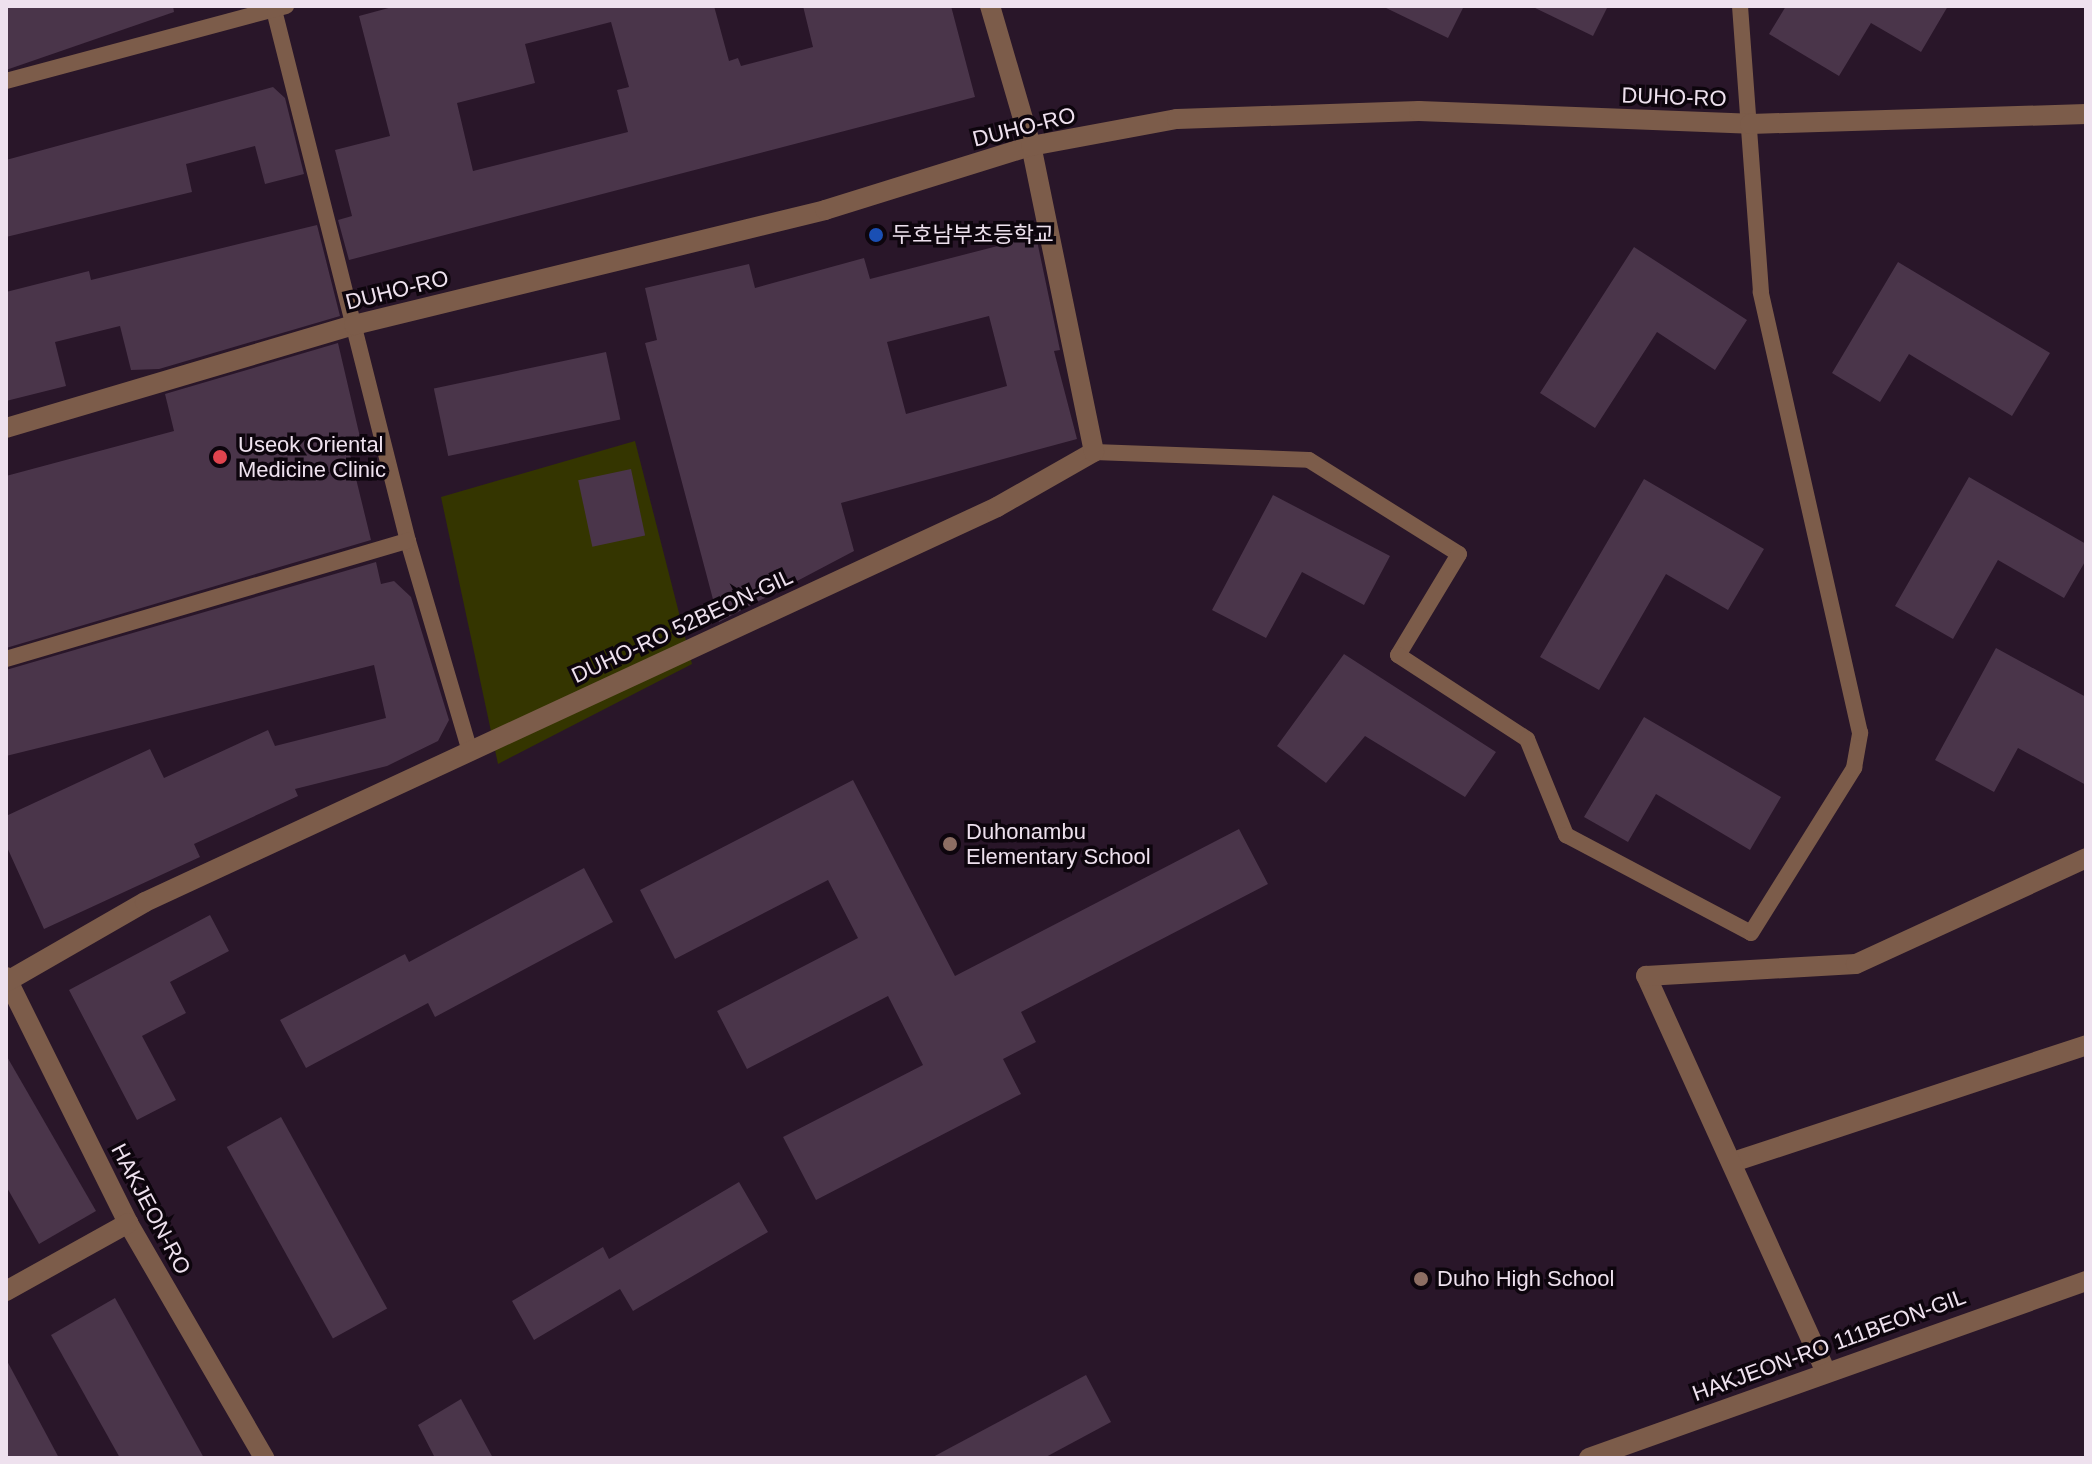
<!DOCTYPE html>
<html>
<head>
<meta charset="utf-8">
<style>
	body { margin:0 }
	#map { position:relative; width:2092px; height:1464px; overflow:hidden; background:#291629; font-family:Helvetica,"Noto Sans KR",sans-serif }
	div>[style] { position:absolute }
	.green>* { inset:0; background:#343500 }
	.building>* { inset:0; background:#4a354a; transform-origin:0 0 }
	.service>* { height:16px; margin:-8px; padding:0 8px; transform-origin:8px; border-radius:8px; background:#7c5c4a }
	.minor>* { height:20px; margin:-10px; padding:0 10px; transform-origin:10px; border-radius:10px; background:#7c5c4a }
	.tertiary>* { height:20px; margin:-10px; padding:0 10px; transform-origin:10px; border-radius:10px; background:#7c5c4a }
	.dots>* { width:22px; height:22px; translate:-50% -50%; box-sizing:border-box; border:4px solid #0d050d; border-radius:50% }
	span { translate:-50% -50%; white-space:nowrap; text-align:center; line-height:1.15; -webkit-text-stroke:7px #0d050d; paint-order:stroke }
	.street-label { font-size:22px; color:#eee1ee }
	.poi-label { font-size:22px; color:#eee1ee }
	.left { translate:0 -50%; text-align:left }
	.frame { position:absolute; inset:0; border:8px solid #eee1ee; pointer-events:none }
</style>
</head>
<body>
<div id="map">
	<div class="green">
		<i style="clip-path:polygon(635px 441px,692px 664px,498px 764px,441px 497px)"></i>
	</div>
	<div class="building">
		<i style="clip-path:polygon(6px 6px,173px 6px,174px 12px,6px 70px)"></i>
		<i style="clip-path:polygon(evenodd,396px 6px,714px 6px,729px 61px,738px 58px,741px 66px,813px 47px,803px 6px,951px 6px,975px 97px,349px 260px,338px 220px,352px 216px,335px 150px,390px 136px,359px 16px,396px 6px,611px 22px,629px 87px,617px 90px,628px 132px,473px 171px,457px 103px,535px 83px,525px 44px,611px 22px)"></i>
		<i style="clip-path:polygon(1382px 6px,1464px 6px,1448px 38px)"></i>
		<i style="clip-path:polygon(1531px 6px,1608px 6px,1593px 36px)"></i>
		<i style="clip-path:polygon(1786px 6px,1948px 6px,1921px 52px,1871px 23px,1839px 76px,1769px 34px)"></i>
		<i style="clip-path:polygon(273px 87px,285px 98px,304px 174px,265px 184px,255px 146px,186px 164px,192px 192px,6px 237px,6px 160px)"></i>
		<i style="clip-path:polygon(317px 225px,340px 316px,159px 369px,131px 370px,120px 326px,55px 342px,66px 386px,6px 401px,6px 292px,89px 271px,91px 280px)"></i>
		<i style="clip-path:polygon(evenodd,1036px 236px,1060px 350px,1054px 351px,1077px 439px,841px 503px,854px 551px,719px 622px,645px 343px,657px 340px,645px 288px,749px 264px,755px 288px,864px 258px,870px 279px,1036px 236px,989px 316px,1007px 386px,906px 414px,887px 342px,989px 316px)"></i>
		<i style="clip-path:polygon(1634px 247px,1747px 320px,1715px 370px,1657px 332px,1595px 428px,1540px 393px)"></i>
		<i style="clip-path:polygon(1898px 262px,2050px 353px,2012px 416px,1909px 354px,1880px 402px,1832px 373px)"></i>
		<i style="clip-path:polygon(338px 343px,363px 450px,350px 454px,371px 540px,6px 648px,6px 476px,174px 431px,165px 394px)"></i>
		<i style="left:606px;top:352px;width:69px;height:176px;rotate:78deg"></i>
		<i style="left:631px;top:469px;width:68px;height:54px;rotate:78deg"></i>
		<i style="clip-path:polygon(1969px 477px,2086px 544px,2086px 560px,2064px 598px,1998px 560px,1953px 639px,1895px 606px)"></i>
		<i style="clip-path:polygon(1644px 479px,1764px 549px,1728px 610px,1666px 574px,1599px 690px,1540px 657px)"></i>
		<i style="clip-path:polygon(1273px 495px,1390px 556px,1364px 605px,1302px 572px,1266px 638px,1212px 610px)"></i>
		<i style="clip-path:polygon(376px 562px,381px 584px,394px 581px,411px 597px,449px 720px,438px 741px,387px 766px,295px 789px,298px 796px,194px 844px,200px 857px,44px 929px,6px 845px,6px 816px,150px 749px,164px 778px,268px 730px,275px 746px,386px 718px,374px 665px,6px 756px,6px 670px)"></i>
		<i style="clip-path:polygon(1996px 648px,2086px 697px,2086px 785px,2018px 748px,1994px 792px,1935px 760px)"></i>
		<i style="clip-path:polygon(1344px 654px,1496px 752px,1465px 797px,1365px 736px,1326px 783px,1277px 746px)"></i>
		<i style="clip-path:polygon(1644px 717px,1781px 797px,1750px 850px,1656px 794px,1628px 842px,1584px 817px)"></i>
		<i style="clip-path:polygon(853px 780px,955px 976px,1239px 829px,1268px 884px,1021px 1012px,1036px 1042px,1003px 1059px,1021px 1094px,816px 1200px,783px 1137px,923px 1065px,888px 996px,747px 1069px,717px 1011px,858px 938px,828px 880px,675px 959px,640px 890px)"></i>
		<i style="clip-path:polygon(584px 868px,613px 922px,435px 1017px,428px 1003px,306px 1068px,280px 1020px,405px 954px,409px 962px)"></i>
		<i style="clip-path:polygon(210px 915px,229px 951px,170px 982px,186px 1013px,142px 1036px,176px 1100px,137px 1120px,69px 990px)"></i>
		<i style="clip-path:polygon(6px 1055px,96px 1211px,39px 1244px,6px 1186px)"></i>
		<i style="left:281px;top:1117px;width:219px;height:62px;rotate:61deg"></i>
		<i style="clip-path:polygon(739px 1182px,768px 1232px,633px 1311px,620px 1289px,534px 1340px,512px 1301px,603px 1247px,609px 1259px)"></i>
		<i style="clip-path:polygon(115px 1298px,204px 1458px,120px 1458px,51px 1335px)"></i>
		<i style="clip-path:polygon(6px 1359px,59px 1458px,6px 1458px)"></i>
		<i style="clip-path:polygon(1086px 1375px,1111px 1422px,1044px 1458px,931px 1458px)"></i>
		<i style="clip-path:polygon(461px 1399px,493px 1458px,435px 1458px,418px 1425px)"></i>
	</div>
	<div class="service">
		<i style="left:273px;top:6px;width:552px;rotate:75.84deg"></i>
		<i style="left:408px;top:541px;width:219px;rotate:73.6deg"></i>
		<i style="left:6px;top:81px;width:290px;rotate:-15deg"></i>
		<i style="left:1094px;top:452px;width:215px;rotate:2.1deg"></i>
		<i style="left:1309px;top:460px;width:177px;rotate:32.1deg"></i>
		<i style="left:1459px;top:554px;width:118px;rotate:121.1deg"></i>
		<i style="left:1398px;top:655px;width:154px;rotate:33.1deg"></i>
		<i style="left:1527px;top:739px;width:104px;rotate:67.9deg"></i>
		<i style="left:1566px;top:835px;width:209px;rotate:27.9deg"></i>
		<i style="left:1751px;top:933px;width:195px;rotate:-58deg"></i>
		<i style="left:1854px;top:768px;width:36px;rotate:-80deg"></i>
		<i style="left:1860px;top:733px;width:452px;rotate:-102.7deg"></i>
		<i style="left:1761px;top:292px;width:287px;rotate:-94.2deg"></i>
		<i style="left:6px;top:659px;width:419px;rotate:-16.4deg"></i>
	</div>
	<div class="minor">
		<i style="left:6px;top:977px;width:275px;rotate:63.6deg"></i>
		<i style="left:128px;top:1223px;width:272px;rotate:59.9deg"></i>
		<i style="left:6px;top:982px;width:160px;rotate:-29.9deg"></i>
		<i style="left:145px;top:902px;width:939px;rotate:-24.87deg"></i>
		<i style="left:997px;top:507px;width:112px;rotate:-29.6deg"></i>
		<i style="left:1094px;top:452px;width:312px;rotate:-101.6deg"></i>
		<i style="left:1031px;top:146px;width:146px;rotate:-106.3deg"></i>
		<i style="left:1736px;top:1161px;width:369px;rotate:-18.3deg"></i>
		<i style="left:6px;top:1291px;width:140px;rotate:-29.1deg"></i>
		<i style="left:1825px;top:1370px;width:433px;rotate:-114.4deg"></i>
		<i style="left:1646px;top:976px;width:210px;rotate:-3.3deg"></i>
		<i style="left:1856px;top:964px;width:253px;rotate:-24.7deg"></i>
		<i style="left:1589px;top:1458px;width:528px;rotate:-19.6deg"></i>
	</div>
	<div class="tertiary">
		<i style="left:6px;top:428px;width:363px;rotate:-16.5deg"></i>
		<i style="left:354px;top:325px;width:485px;rotate:-13.7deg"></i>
		<i style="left:825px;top:210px;width:216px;rotate:-17.3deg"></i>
		<i style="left:1031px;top:146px;width:148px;rotate:-10.5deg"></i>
		<i style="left:1177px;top:119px;width:242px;rotate:-1.9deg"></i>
		<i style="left:1419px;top:111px;width:331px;rotate:2.2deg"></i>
		<i style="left:1750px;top:124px;width:336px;rotate:-1.7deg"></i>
	</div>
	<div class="dots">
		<i style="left:876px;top:235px;background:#1a4fb4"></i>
		<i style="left:220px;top:457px;background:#e0444e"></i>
		<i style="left:950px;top:844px;background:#8d6e63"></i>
		<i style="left:1421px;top:1279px;background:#8d6e63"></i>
	</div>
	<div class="street-label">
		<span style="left:1674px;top:97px;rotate:2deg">DUHO-RO</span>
		<span style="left:1024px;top:127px;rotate:-14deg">DUHO-RO</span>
		<span style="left:397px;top:290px;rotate:-14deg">DUHO-RO</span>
		<span style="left:682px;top:626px;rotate:-25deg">DUHO-RO 52BEON-GIL</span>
		<span style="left:151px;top:1209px;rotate:62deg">HAKJEON-RO</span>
		<span style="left:1829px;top:1345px;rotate:-20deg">HAKJEON-RO 111BEON-GIL</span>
	</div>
	<div class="poi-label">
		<span class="left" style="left:892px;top:235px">두호남부초등학교</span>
		<span class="left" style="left:238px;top:457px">Useok Oriental<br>Medicine Clinic</span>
		<span class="left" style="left:966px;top:844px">Duhonambu<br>Elementary School</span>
		<span class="left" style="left:1437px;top:1279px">Duho High School</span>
	</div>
	<div class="frame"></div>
</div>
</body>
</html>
